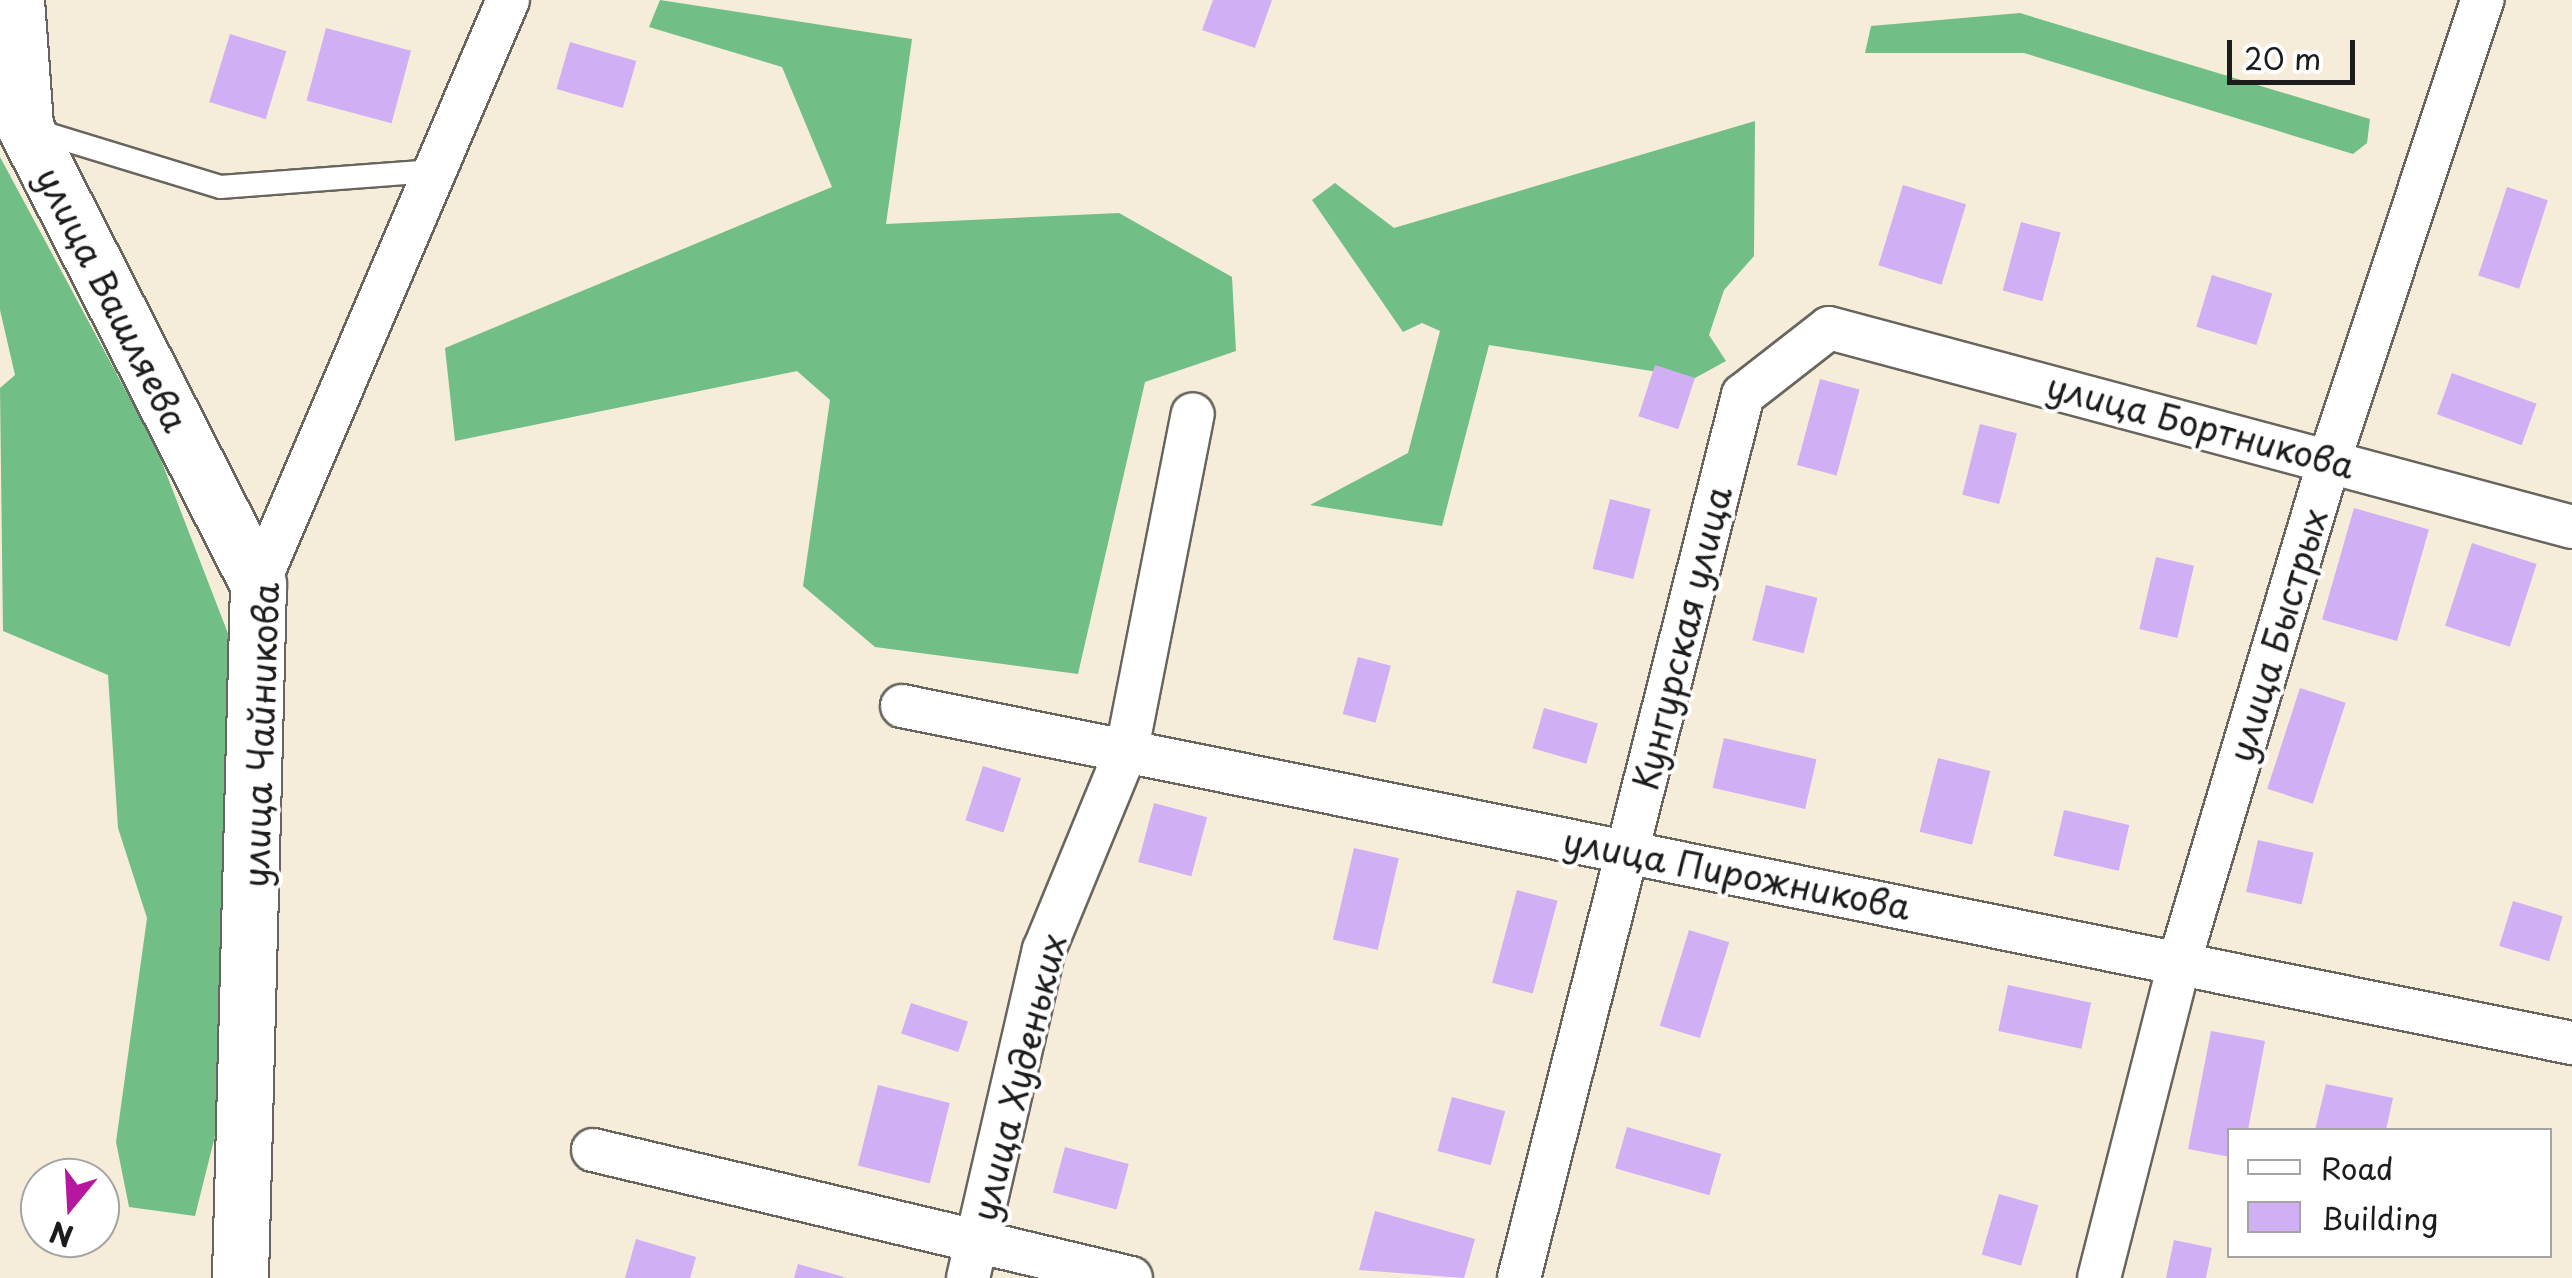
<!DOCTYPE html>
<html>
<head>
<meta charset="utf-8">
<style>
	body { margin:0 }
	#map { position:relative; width:2572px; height:1278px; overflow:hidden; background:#f5edda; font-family:"Playpen Sans",sans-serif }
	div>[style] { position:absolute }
	.forest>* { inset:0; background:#72be87 }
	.building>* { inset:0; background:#d1aff5; transform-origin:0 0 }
	.roads { filter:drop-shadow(2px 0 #68655e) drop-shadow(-2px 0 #68655e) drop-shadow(0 2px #68655e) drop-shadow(0 -2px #68655e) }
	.service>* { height:22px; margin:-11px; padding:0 11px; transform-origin:11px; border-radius:11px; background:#fff }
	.minor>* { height:42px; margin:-21px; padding:0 21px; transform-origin:21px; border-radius:21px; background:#fff }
	.tertiary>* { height:55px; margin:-27.5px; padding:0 27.5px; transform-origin:27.5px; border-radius:27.5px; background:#fff }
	span { translate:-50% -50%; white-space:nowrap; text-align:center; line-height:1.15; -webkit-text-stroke:8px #fff; paint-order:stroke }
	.street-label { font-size:35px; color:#1c1c1c }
	.legend { position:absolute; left:2227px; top:1128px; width:325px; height:130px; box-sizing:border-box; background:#fff; border:2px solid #a4a4a4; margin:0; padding:12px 18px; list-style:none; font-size:30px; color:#1c1c1c }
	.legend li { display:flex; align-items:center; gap:20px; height:50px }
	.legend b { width:50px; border:2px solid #a4a4a4 }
	.north { position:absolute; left:20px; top:1158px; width:100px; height:100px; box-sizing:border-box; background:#fff; border:2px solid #a4a4a4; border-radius:50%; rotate:198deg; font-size:28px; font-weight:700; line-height:40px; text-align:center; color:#1c1c1c }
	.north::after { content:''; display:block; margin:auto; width:35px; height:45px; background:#b5179e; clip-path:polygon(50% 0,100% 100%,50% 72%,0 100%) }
	.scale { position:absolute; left:2227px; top:40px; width:128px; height:45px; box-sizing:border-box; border:5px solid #1c1c1c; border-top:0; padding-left:12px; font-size:30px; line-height:35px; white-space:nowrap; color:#1c1c1c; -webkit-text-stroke:8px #fff; paint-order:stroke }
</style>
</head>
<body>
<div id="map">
	<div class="forest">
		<i style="clip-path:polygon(660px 0,912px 39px,886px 224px,1119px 213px,1232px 277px,1236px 351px,1145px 382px,1078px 674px,875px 647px,803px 586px,830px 400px,797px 371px,455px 441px,445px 348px,832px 187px,782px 67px,649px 27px)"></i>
		<i style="clip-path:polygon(2020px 13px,2370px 119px,2367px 143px,2353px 154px,2024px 53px,1865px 53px,1871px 26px)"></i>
		<i style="clip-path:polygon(1755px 121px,1754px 256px,1724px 290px,1709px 335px,1726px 361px,1695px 378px,1489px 345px,1442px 526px,1310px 505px,1408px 453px,1440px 331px,1422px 323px,1403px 332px,1312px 200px,1335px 183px,1394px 228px)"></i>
		<i style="clip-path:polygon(0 157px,156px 447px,239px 662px,224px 1100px,195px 1216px,129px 1207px,116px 1142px,147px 918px,118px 828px,108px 675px,3px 631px,0 388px,15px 375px,0 310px)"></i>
	</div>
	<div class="building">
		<i style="clip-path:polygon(1213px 0,1272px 0,1255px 48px,1202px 30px)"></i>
		<i style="left:326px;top:28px;width:88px;height:75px;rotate:15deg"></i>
		<i style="left:230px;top:34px;width:59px;height:71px;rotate:17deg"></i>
		<i style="left:570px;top:42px;width:69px;height:49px;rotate:16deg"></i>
		<i style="left:1903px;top:185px;width:66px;height:84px;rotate:17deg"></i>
		<i style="left:2507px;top:187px;width:43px;height:93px;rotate:18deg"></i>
		<i style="left:2021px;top:222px;width:41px;height:71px;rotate:15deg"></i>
		<i style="left:2212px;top:275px;width:63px;height:54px;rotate:17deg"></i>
		<i style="left:1655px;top:365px;width:42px;height:54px;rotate:18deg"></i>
		<i style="left:2452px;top:373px;width:90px;height:44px;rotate:20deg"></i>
		<i style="left:1820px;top:379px;width:41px;height:89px;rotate:15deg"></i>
		<i style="left:1980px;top:424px;width:38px;height:73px;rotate:14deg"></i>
		<i style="left:1610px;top:499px;width:42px;height:72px;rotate:14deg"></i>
		<i style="left:2354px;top:508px;width:78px;height:116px;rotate:16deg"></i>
		<i style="left:2472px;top:543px;width:68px;height:87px;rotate:18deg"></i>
		<i style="left:2156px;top:557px;width:39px;height:74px;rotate:13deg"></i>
		<i style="left:1766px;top:585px;width:53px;height:57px;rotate:14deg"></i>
		<i style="left:1358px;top:657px;width:34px;height:59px;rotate:15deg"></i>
		<i style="left:2300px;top:688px;width:48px;height:106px;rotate:18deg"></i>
		<i style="left:1544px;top:708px;width:56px;height:42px;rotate:16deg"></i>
		<i style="left:1724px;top:738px;width:95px;height:51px;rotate:13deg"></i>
		<i style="left:1938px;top:758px;width:54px;height:76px;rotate:14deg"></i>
		<i style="left:983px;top:766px;width:40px;height:57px;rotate:18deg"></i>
		<i style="left:1154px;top:803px;width:55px;height:61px;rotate:15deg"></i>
		<i style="left:2064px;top:810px;width:67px;height:47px;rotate:13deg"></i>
		<i style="left:2258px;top:840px;width:57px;height:53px;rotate:13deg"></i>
		<i style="left:1354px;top:848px;width:46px;height:94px;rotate:13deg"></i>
		<i style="left:1517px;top:890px;width:42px;height:96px;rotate:15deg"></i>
		<i style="left:2513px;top:901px;width:52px;height:47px;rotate:17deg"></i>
		<i style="left:1689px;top:930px;width:42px;height:100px;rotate:17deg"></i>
		<i style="left:2008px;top:985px;width:85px;height:47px;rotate:12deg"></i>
		<i style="left:911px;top:1003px;width:60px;height:32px;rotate:18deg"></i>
		<i style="clip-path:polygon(2211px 1031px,2265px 1041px,2248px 1130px,2230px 1130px,2230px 1157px,2188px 1149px)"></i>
		<i style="clip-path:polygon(2326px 1084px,2393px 1098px,2386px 1130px,2315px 1130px)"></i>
		<i style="left:878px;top:1085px;width:74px;height:83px;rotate:14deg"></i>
		<i style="left:1452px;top:1097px;width:55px;height:56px;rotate:15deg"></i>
		<i style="left:1627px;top:1127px;width:98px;height:43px;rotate:16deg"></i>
		<i style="left:1065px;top:1147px;width:66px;height:47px;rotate:15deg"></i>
		<i style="left:1999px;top:1194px;width:41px;height:63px;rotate:16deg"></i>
		<i style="clip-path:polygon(1375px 1211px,1475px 1239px,1464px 1278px,1359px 1270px)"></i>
		<i style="clip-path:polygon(636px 1239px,696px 1257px,690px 1278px,625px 1278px)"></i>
		<i style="clip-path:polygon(2174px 1240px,2212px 1248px,2206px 1278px,2166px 1278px)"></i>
		<i style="clip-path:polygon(798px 1264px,844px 1277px,843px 1278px,794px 1278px)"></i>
	</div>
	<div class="roads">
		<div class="service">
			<i style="left:34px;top:130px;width:195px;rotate:17deg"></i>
			<i style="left:220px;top:187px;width:212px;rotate:-4.3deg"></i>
		</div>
		<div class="minor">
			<i style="left:258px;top:584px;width:635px;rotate:-66.83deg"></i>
			<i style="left:902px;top:706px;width:1704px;rotate:11.41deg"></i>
			<i style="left:593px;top:1150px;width:553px;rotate:13.38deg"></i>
			<i style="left:968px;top:1278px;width:337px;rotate:-77deg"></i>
			<i style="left:1044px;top:950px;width:217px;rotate:-67.6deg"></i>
			<i style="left:1127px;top:749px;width:341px;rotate:-78.9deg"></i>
			<i style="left:1519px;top:1278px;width:911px;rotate:-75.77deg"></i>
			<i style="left:1743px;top:395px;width:109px;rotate:-37.9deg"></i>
			<i style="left:1829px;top:328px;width:769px;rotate:14.99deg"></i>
			<i style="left:2099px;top:1278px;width:328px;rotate:-75.7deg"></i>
			<i style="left:2180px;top:960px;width:524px;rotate:-73.36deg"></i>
			<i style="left:2330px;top:458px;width:483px;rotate:-71.6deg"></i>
		</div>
		<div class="tertiary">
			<i style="left:16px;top:0;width:127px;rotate:85.9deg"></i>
			<i style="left:25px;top:127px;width:513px;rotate:62.99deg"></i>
			<i style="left:258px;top:584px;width:694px;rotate:91.49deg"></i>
		</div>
	</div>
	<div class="street-label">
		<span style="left:113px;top:299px;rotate:63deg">улица Вашляева</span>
		<span style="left:2201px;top:425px;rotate:15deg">улица Бортникова</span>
		<span style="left:2277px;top:635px;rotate:-73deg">улица Быстрых</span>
		<span style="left:1681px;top:638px;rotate:-76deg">Кунгурская улица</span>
		<span style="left:260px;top:735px;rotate:-88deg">улица Чайникова</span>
		<span style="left:1737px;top:873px;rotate:11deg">улица Пирожникова</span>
		<span style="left:1018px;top:1077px;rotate:-76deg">улица Худеньких</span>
	</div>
	<ul class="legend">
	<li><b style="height:12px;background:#fff"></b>Road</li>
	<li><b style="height:28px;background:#d1aff5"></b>Building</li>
	</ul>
	<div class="north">N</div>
	<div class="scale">20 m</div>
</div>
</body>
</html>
